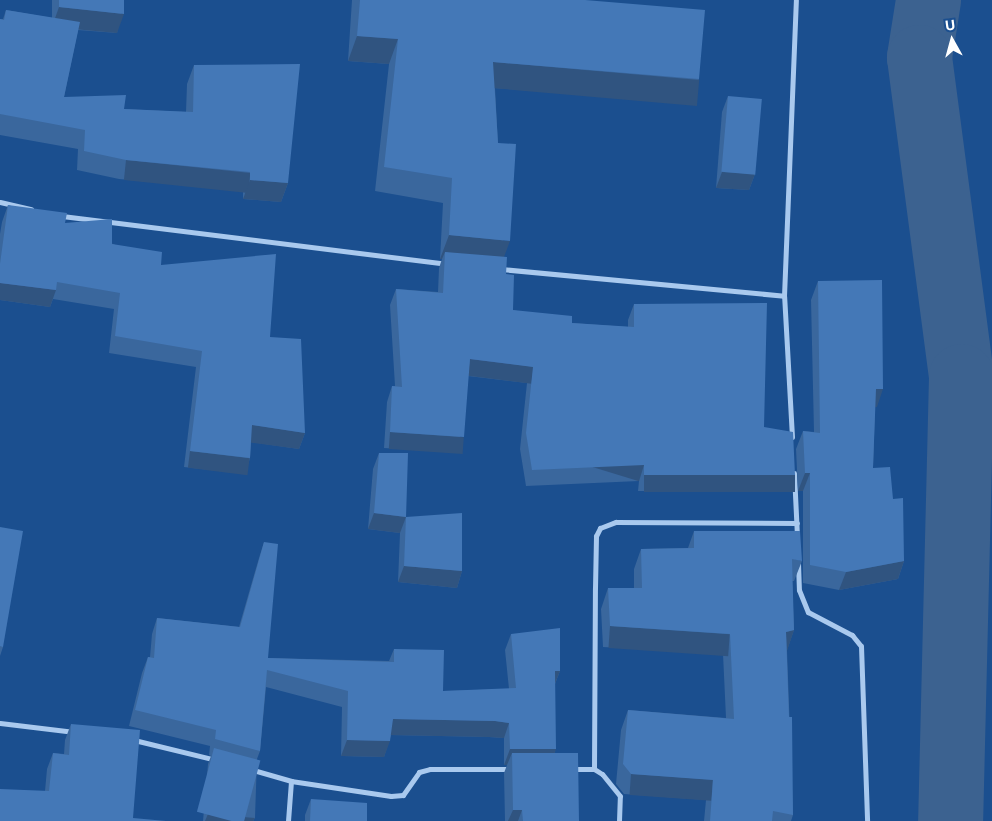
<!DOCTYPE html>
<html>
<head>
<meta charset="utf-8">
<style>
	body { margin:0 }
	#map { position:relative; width:992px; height:821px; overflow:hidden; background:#1b4f8f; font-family:"Noto Sans",sans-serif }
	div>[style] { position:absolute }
	.river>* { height:65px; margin:-32.5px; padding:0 32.5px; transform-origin:32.5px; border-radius:32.5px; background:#3c6290 }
	.minor>* { height:5px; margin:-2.5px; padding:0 2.5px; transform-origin:2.5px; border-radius:2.5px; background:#a9c9ee }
	.wall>* { inset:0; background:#3a679d }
	.shaded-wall>* { inset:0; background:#305480; transform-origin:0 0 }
	.building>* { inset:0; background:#4478b7; transform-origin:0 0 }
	span { translate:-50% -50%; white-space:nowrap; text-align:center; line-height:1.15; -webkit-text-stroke:4px #1b4f8f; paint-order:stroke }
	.north { position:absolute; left:927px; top:15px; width:50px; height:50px; -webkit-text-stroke:4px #1b4f8f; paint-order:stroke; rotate:353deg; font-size:14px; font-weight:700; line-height:20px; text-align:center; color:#fff }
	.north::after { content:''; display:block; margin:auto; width:18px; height:22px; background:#fff; clip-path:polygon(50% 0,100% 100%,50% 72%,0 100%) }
</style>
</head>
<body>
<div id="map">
	<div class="river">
		<i style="left:928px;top:0;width:58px;rotate:99deg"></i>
		<i style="left:919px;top:57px;width:322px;rotate:82.5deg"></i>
		<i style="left:961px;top:376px;width:445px;rotate:91.4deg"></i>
	</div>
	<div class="minor">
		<i style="left:0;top:202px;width:32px;rotate:13deg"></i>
		<i style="left:62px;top:216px;width:389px;rotate:7.1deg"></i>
		<i style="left:501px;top:269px;width:284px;rotate:5.4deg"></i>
		<i style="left:792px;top:437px;width:141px;rotate:-93.2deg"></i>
		<i style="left:784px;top:296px;width:296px;rotate:-87.7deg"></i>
		<i style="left:794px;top:473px;width:64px;rotate:87.3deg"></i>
		<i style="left:798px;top:563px;width:27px;rotate:88deg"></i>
		<i style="left:799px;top:590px;width:24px;rotate:68deg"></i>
		<i style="left:808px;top:612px;width:50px;rotate:27.6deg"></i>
		<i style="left:852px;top:635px;width:14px;rotate:51deg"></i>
		<i style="left:861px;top:646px;width:175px;rotate:88deg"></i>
		<i style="left:0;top:723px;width:75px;rotate:6.9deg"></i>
		<i style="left:134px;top:740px;width:84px;rotate:13.7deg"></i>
		<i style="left:572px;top:769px;width:22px"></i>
		<i style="left:253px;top:770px;width:40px;rotate:16deg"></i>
		<i style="left:291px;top:781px;width:101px;rotate:8.5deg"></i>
		<i style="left:391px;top:796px;width:12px;rotate:-5deg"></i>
		<i style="left:403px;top:795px;width:28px;rotate:-55deg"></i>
		<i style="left:419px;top:772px;width:11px;rotate:-15deg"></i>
		<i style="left:430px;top:769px;width:81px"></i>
		<i style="left:288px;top:821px;width:40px;rotate:-85.7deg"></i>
		<i style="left:619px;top:821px;width:25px;rotate:-88deg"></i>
		<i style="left:620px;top:796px;width:28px;rotate:-129deg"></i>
		<i style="left:602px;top:774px;width:9px;rotate:-148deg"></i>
		<i style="left:594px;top:769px;width:181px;rotate:-89.7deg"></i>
		<i style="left:595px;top:588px;width:52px;rotate:-88.9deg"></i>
		<i style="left:596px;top:536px;width:9px;rotate:-63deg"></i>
		<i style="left:600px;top:528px;width:17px;rotate:-21deg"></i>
		<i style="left:616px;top:522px;width:181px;rotate:0.3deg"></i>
	</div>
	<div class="wall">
		<i style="clip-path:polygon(52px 0,124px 0,117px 33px,78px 30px,64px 97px,124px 109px,186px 112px,187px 84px,194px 65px,288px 183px,281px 202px,243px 199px,243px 191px,119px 179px,77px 170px,78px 149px,0 135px,0 19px,3px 19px,6px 10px,52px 18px)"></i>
		<i style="clip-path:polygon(352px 0,585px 0,699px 79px,690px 103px,495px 88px,504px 257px,506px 274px,513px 310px,572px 323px,628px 327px,628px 320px,634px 304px,764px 427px,790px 491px,638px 491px,639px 481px,526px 486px,520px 449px,527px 383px,468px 376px,458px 453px,384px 448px,387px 402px,392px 386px,395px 386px,390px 305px,396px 289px,438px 292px,439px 268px,442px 259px,440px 259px,443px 203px,375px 191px,389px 64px,348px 61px)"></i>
		<i style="clip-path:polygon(728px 96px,755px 174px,749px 190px,716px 188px,722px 112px)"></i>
		<i style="clip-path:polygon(8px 205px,65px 223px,161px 265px,270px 337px,305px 433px,299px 449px,251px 442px,250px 458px,245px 474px,184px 467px,196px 367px,109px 353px,114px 309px,53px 299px,50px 307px,0 300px,0 234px,2px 222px)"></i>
		<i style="clip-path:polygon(818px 281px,877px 407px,875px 407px,873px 468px,893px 499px,904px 561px,898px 579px,839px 590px,803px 583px,803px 491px,798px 491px,796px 449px,803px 431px,814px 432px,811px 300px)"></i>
		<i style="clip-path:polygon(379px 453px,406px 517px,462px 571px,457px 588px,398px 582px,400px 533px,368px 529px,373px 469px)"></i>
		<i style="clip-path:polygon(0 527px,3px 647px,0 656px)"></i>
		<i style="clip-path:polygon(694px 531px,802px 561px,794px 581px,792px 581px,794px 630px,787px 650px,793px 815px,791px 821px,704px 821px,706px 800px,624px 794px,616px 784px,621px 730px,628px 710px,726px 718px,723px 654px,603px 647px,601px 609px,608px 588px,634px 588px,634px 569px,641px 549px,688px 548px)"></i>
		<i style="clip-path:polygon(264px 542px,268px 658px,389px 661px,394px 649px,443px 691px,509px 689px,505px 650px,511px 634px,560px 671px,555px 684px,555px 753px,579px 821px,505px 821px,504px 773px,507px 765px,504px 765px,504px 738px,489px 737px,391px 735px,384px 757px,341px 756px,342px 707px,266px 687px,260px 751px,257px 759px,255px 818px,253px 821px,203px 821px,208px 764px,211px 756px,209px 755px,210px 746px,129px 726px,142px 673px,148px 657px,150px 657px,152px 634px,157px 618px,239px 627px,259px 558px)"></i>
		<i style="clip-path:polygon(71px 724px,133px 818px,0 821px,45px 791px,47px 769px,53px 753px,64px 754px,65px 740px)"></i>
		<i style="clip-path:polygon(311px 799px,367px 821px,305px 821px,305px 815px)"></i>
	</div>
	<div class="shaded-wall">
		<i style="clip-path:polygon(59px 7px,124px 14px,117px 33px,52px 27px)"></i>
		<i style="clip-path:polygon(357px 36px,398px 39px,389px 64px,348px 61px)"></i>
		<i style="left:493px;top:62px;width:207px;height:26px;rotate:5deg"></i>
		<i style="left:126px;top:160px;width:125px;height:20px;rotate:6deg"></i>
		<i style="clip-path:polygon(722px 172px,755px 174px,749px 190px,716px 188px)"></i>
		<i style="clip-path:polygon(250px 180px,288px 183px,281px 202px,243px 199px)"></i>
		<i style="clip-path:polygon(449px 235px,510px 241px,501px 265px,445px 252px,442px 259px,440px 259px)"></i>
		<i style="clip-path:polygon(0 283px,56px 290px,50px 307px,0 300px)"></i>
		<i style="left:470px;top:359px;width:64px;height:17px;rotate:7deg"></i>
		<i style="clip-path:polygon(876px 389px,883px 389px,877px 407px,869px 408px)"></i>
		<i style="clip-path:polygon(252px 425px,305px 433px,299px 449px,246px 442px)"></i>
		<i style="left:390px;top:432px;width:74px;height:17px;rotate:4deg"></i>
		<i style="left:190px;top:451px;width:60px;height:17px;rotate:7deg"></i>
		<i style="left:644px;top:465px;width:17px;height:112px;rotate:107deg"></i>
		<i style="clip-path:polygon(805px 473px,810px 473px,803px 491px,798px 491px)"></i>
		<i style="left:644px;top:475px;width:151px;height:17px"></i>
		<i style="clip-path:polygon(374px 513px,406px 517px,400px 533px,368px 529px)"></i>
		<i style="clip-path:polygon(904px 561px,898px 579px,839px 590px,846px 572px)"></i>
		<i style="clip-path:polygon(404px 566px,462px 571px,457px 588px,398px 582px)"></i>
		<i style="left:610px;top:626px;width:120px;height:22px;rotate:4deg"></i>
		<i style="clip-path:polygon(794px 630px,787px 651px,786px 632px)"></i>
		<i style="clip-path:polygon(555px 671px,560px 671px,554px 686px)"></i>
		<i style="clip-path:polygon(393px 719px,495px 721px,509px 723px,504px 738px,489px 737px,387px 735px)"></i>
		<i style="clip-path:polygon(347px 740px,390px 741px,384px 757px,341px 756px)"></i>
		<i style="clip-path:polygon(510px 749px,556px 749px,551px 765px,512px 753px,507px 765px,504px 765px)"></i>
		<i style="left:631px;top:774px;width:82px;height:21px;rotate:4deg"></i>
		<i style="clip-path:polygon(513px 810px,522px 810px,518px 821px,508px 821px)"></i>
		<i style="clip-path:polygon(208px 814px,255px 818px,253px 821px,205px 821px)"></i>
	</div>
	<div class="building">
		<i style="clip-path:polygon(59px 0,124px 0,124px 14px,59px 7px)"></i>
		<i style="clip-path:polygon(360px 0,585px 0,705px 10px,699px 79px,493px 62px,498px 143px,516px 144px,510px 241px,449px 235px,452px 178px,384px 167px,398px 39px,357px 36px)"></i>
		<i style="clip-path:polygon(6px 10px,80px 22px,64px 97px,126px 95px,124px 109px,193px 112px,194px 65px,300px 64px,288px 183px,250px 180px,250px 172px,126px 160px,84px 151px,85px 130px,0 114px,0 19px,4px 20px)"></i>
		<i style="left:728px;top:96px;width:34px;height:76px;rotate:5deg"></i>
		<i style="clip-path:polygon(8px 205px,67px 213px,65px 223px,112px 219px,112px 244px,162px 252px,161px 265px,276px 254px,270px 337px,301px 339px,305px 433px,252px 425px,250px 458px,190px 451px,202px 351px,115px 336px,120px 293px,57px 282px,56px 290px,0 283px,0 264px)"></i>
		<i style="clip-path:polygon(445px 252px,507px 257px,506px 274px,514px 275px,513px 310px,572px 316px,572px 323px,634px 327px,634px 304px,767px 303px,764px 427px,793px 432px,795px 475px,644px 475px,644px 465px,532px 470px,526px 433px,533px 367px,470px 359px,464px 437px,390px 432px,392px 386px,402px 387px,396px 289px,443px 293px)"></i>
		<i style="clip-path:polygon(882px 280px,883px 389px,876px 389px,873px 468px,890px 467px,893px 499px,903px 498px,904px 561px,846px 572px,810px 565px,810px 473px,805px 473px,803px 431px,820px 433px,818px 281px)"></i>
		<i style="clip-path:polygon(379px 453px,408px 453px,406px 517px,374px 513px)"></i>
		<i style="clip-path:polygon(462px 513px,462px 571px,404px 566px,406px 517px)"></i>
		<i style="clip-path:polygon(0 527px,23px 531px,3px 647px,0 646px)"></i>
		<i style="clip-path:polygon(694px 531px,800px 531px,802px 561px,792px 559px,794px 630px,786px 632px,789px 717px,792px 717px,793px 815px,773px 811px,772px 821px,710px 821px,713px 780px,631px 774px,623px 764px,628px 710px,734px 719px,730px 634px,610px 626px,608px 588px,642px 588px,641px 549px,694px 548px)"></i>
		<i style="clip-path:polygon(264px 542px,278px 544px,268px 658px,394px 662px,394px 649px,444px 650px,443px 691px,516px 688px,511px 634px,560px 628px,560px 671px,555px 671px,556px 749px,510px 749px,509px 723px,495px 721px,393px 719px,390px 741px,347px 740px,348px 691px,267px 670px,260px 751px,215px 739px,216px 730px,135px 710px,148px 657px,154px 658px,157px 618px,240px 627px)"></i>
		<i style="clip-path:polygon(71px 724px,140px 730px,133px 818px,166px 821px,0 821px,0 789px,49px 791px,53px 753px,69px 755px)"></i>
		<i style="left:214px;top:748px;width:48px;height:66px;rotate:15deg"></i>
		<i style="clip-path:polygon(512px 753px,578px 753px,579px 821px,523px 821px,522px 810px,513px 810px)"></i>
		<i style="clip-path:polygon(311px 799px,367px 803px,367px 821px,310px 821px)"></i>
	</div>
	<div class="north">U</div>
</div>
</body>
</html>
